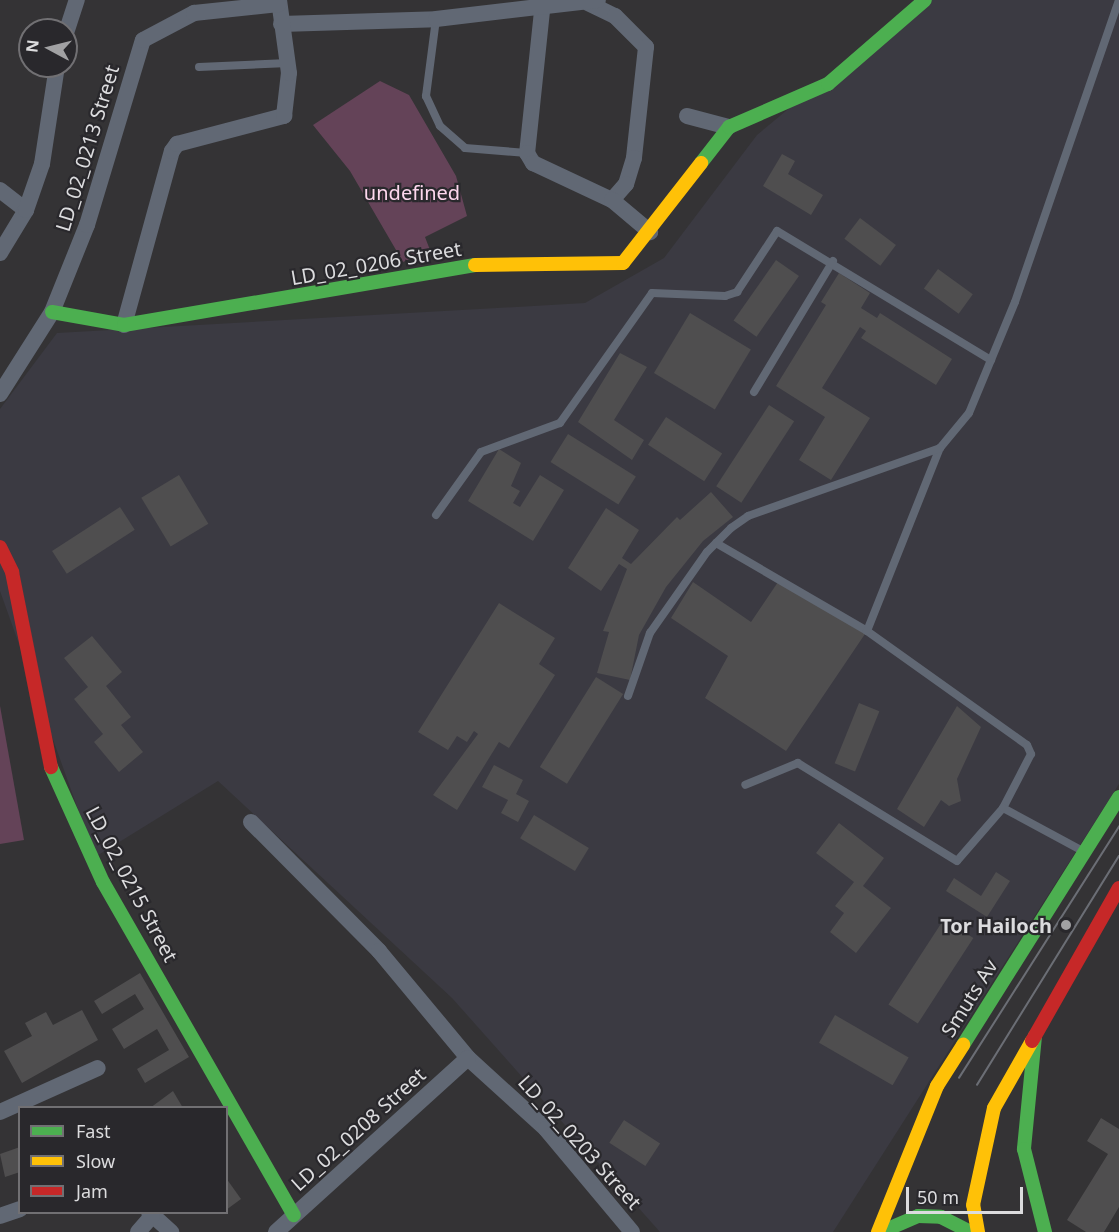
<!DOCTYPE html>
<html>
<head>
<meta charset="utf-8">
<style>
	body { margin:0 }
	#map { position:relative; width:1119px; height:1232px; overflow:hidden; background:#343335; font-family:"Noto Sans",sans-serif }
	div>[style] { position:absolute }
	.built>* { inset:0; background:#3b3a42 }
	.green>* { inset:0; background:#644358 }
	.building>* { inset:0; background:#4f4e4f; transform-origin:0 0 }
	.lane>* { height:8px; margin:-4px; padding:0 4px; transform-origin:4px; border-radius:4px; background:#616874 }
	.street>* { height:16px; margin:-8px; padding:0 8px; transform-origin:8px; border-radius:8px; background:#616874 }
	.fast>* { height:14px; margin:-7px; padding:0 7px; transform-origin:7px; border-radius:7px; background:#4caf50 }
	.slow>* { height:14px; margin:-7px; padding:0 7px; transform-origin:7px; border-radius:7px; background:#ffc107 }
	.jam>* { height:14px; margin:-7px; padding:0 7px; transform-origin:7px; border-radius:7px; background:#c62828 }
	.tram>* { height:1.5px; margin:-0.75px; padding:0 0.75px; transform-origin:0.75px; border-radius:0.75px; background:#6b6e75 }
	.dots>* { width:16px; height:16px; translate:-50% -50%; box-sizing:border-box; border:3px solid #29282c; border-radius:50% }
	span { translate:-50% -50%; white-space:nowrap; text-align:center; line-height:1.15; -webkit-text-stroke:4.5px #29282c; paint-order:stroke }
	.street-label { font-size:20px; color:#dcdcde }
	.park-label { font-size:20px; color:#fdd7ed }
	.poi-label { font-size:20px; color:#dcdcde; font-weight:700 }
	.right { translate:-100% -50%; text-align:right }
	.legend { position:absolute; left:18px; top:1106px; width:210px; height:108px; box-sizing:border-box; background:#29282c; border:2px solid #717073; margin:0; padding:8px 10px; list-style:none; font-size:18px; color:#dcdcde }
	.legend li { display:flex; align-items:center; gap:12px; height:30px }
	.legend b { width:30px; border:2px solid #717073 }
	.north { position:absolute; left:18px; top:18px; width:60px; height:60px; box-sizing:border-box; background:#29282c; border:2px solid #717073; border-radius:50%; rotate:277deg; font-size:16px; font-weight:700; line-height:24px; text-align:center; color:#dcdcde }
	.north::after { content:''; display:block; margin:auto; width:21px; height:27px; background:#a1a1a3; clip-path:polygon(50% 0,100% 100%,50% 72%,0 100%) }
	.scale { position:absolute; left:906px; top:1187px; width:117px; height:27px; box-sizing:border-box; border:3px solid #dcdcde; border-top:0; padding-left:8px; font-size:18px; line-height:21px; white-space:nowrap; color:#dcdcde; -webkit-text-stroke:4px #29282c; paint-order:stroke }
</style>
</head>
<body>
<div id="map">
	<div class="built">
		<i style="clip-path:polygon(920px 0,1119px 0,1119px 784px,833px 1232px,660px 1232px,452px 998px,218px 781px,95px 857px,0 591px,0 409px,57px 333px,585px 303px,664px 258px,757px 135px)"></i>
	</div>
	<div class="green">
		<i style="clip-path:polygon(380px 81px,409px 95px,456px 176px,467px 216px,425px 237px,430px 250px,403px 262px,350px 171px,313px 125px)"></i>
		<i style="clip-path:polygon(0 706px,24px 840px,0 844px)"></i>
	</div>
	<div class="building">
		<i style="clip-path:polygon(782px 154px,795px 161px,788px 174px,823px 195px,811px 215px,763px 186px)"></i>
		<i style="left:860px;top:218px;width:45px;height:26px;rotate:37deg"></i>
		<i style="left:776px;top:260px;width:28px;height:74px;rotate:35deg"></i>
		<i style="left:938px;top:269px;width:43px;height:24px;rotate:36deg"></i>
		<i style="clip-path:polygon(839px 273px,870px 293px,861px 308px,877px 318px,880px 313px,952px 359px,936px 385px,861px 338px,866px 331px,860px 327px,822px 388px,870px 418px,831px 480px,799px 460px,825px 417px,776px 386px,826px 305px,821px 302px)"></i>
		<i style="left:690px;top:313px;width:71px;height:70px;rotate:31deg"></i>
		<i style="clip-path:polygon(620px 353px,647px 367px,614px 420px,644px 440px,632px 460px,578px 422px)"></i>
		<i style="left:769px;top:405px;width:30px;height:97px;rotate:33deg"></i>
		<i style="left:666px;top:417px;width:67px;height:33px;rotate:33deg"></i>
		<i style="left:568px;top:434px;width:80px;height:33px;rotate:32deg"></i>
		<i style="clip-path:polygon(499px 449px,521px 463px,511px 486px,520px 491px,513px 503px,520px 507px,540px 475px,564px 490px,533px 541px,468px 501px)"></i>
		<i style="left:179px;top:475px;width:57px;height:44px;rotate:59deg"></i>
		<i style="clip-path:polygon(711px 492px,733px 517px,703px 541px,666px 587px,639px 635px,630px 680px,597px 673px,609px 632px,603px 631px,627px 569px,619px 564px,601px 591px,568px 568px,606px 508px,639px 530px,622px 558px,631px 564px,677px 517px,680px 520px)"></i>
		<i style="left:120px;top:507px;width:27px;height:81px;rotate:57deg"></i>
		<i style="clip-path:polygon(780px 579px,867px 631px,786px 751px,705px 698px,728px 656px,671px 618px,693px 582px,751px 622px)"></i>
		<i style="clip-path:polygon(499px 603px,555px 638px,539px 664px,555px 675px,509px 748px,499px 742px,457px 810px,433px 795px,478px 734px,474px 731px,467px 742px,457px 736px,448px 750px,418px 732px)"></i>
		<i style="clip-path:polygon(92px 636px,122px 672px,106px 686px,131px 717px,121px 725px,143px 752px,119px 772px,94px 742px,103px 734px,74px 699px,88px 687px,64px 658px)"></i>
		<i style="left:596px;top:677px;width:32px;height:106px;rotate:32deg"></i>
		<i style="left:859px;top:703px;width:22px;height:65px;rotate:22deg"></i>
		<i style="clip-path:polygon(957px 706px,981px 727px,957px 779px,961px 801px,949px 806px,941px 800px,924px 827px,897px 809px)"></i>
		<i style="clip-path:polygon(494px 765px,523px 780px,516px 794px,529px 801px,518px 822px,501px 813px,508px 800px,482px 787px)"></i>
		<i style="left:534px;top:815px;width:64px;height:27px;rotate:31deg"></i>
		<i style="clip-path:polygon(839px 823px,884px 858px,863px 886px,891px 908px,856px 953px,830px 932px,844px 913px,835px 906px,854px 882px,816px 853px)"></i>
		<i style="clip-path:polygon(996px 872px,1010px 881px,987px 917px,946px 891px,954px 878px,981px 896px)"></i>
		<i style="left:944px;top:919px;width:35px;height:102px;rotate:33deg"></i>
		<i style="clip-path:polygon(140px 973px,189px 1057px,145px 1083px,137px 1069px,169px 1050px,157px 1029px,124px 1049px,112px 1029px,144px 1009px,135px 994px,102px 1014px,94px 1001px)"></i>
		<i style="clip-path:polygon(82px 1010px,98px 1040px,22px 1083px,4px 1051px,32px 1036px,25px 1023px,46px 1012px,53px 1025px)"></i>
		<i style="left:835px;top:1015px;width:85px;height:32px;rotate:30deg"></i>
		<i style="clip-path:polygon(173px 1091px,183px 1108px,150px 1108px)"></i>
		<i style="clip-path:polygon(1101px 1118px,1119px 1129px,1119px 1207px,1104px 1232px,1086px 1232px,1067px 1220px,1108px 1154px,1087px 1141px)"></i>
		<i style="left:624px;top:1120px;width:43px;height:27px;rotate:33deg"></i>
		<i style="clip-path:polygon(20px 1147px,20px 1172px,5px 1177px,0 1154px)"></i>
		<i style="clip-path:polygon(226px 1178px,241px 1199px,226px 1210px)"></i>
	</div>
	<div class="lane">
		<i style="left:436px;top:19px;width:78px;rotate:97.4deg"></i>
		<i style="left:426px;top:96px;width:33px;rotate:65deg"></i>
		<i style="left:440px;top:126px;width:33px;rotate:41deg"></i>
		<i style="left:465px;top:148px;width:62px;rotate:4.6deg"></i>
		<i style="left:199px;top:67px;width:89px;rotate:-2.6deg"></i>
		<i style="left:754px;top:392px;width:153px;rotate:-58.9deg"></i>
		<i style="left:436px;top:515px;width:77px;rotate:-54.5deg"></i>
		<i style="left:481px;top:452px;width:84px;rotate:-20.2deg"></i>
		<i style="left:560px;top:423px;width:159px;rotate:-54.7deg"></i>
		<i style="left:652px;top:293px;width:73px;rotate:2.4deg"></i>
		<i style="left:725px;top:296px;width:13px;rotate:-18deg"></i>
		<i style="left:737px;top:292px;width:73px;rotate:-56.7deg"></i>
		<i style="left:777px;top:231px;width:250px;rotate:31.1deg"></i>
		<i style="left:716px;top:543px;width:175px;rotate:30.2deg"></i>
		<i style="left:867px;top:631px;width:196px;rotate:35.5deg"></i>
		<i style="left:1027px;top:745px;width:10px;rotate:66deg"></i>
		<i style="left:1031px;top:754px;width:61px;rotate:117.4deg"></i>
		<i style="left:1003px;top:808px;width:70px;rotate:131deg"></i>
		<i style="left:957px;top:861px;width:187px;rotate:-148.4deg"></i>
		<i style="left:798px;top:763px;width:57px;rotate:157.5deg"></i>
		<i style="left:867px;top:631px;width:197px;rotate:-68.3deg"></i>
		<i style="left:940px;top:448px;width:45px;rotate:-50.4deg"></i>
		<i style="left:969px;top:413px;width:120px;rotate:-67.5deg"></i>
		<i style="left:1015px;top:302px;width:319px;rotate:-71deg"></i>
		<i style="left:628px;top:696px;width:67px;rotate:-70.8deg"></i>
		<i style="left:650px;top:633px;width:99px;rotate:-54.9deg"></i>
		<i style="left:707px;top:552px;width:34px;rotate:-45deg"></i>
		<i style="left:731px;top:528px;width:21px;rotate:-35deg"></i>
		<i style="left:748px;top:516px;width:204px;rotate:-19.5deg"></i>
		<i style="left:1003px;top:808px;width:89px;rotate:28.3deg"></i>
	</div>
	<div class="street">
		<i style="left:588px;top:3px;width:30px;rotate:26deg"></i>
		<i style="left:615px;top:16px;width:44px;rotate:45deg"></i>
		<i style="left:646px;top:47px;width:112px;rotate:96.2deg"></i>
		<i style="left:634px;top:158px;width:27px;rotate:107deg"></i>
		<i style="left:626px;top:184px;width:21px;rotate:131deg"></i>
		<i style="left:542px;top:11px;width:143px;rotate:96deg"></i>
		<i style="left:527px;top:153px;width:12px;rotate:59deg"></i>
		<i style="left:533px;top:163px;width:87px;rotate:25.1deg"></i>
		<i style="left:612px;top:200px;width:50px;rotate:40.1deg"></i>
		<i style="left:281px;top:24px;width:155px;rotate:-1.8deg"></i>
		<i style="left:436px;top:19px;width:163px;rotate:-6.7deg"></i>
		<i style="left:66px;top:33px;width:35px;rotate:-72deg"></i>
		<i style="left:687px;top:116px;width:43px;rotate:14.7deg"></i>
		<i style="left:0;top:190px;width:33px;rotate:38deg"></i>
		<i style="left:0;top:253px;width:50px;rotate:-58.8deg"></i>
		<i style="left:26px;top:210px;width:49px;rotate:-70.8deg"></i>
		<i style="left:42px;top:164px;width:99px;rotate:-81.3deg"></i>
		<i style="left:124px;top:325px;width:180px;rotate:-74.6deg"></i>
		<i style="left:172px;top:151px;width:9px;rotate:-54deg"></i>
		<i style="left:177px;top:144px;width:111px;rotate:-14.7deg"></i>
		<i style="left:284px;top:116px;width:43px;rotate:-83.4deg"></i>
		<i style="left:289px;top:73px;width:74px;rotate:-97.8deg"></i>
		<i style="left:0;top:394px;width:97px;rotate:-57.6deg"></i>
		<i style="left:52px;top:312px;width:94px;rotate:-68.1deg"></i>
		<i style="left:87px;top:225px;width:193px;rotate:-73.2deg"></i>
		<i style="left:143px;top:40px;width:58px;rotate:-27.9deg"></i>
		<i style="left:194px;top:13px;width:85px;rotate:-6deg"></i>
		<i style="left:251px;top:822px;width:182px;rotate:45.2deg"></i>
		<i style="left:379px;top:951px;width:139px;rotate:50.2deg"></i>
		<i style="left:468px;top:1058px;width:105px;rotate:42.3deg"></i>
		<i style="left:546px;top:1129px;width:134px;rotate:50.1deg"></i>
		<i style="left:0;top:1112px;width:107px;rotate:-24.2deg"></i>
		<i style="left:149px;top:1212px;width:30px;rotate:42deg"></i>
		<i style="left:0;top:1216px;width:21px;rotate:-19deg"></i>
		<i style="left:138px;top:1232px;width:21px;rotate:-49deg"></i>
		<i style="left:276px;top:1232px;width:259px;rotate:-42.2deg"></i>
	</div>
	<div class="fast">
		<i style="left:701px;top:163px;width:46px;rotate:-52.1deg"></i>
		<i style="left:729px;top:127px;width:108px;rotate:-23.5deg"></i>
		<i style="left:828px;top:84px;width:128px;rotate:-40.9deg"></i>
		<i style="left:52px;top:312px;width:73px;rotate:10.2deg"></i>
		<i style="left:124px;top:325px;width:356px;rotate:-9.7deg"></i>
		<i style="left:51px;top:767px;width:126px;rotate:65.7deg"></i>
		<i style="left:103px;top:882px;width:384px;rotate:60.2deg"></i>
		<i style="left:1035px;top:1036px;width:114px;rotate:95.6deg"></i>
		<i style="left:1024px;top:1149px;width:86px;rotate:75.8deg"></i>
		<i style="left:963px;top:1045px;width:293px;rotate:-57.8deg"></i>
		<i style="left:881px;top:1232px;width:40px;rotate:-23.4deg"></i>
		<i style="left:918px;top:1216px;width:23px;rotate:2deg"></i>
		<i style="left:941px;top:1217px;width:33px;rotate:27deg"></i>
	</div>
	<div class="slow">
		<i style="left:475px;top:265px;width:148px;rotate:-0.8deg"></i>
		<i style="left:623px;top:263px;width:127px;rotate:-52deg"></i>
		<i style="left:878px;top:1232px;width:157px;rotate:-68deg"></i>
		<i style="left:937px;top:1086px;width:49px;rotate:-57.6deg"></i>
		<i style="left:978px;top:1232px;width:27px;rotate:-100deg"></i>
		<i style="left:973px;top:1205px;width:99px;rotate:-77.8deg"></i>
		<i style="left:994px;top:1108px;width:77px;rotate:-60.4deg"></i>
	</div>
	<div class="jam">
		<i style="left:0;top:547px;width:28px;rotate:64deg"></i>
		<i style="left:12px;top:572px;width:199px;rotate:78.7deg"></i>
		<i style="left:1032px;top:1041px;width:176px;rotate:-60.4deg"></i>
	</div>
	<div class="tram">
		<i style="left:959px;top:1078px;width:298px;rotate:-57.5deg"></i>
		<i style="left:977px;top:1085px;width:269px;rotate:-58.2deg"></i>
	</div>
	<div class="dots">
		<i style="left:1066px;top:925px;background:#a1a1a3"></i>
	</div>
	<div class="street-label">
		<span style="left:87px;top:148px;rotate:-73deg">LD_02_0213 Street</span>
		<span style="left:376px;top:263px;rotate:-10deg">LD_02_0206 Street</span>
		<span style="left:132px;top:884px;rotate:62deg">LD_02_0215 Street</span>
		<span style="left:969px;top:998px;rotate:-58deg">Smuts Av</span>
		<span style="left:358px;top:1129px;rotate:-42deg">LD_02_0208 Street</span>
		<span style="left:580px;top:1142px;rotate:48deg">LD_02_0203 Street</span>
	</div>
	<div class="park-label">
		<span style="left:412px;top:192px">undefined</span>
	</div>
	<div class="poi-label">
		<span class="right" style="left:1052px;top:925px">Tor Hailoch</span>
	</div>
	<ul class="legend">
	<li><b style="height:8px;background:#4caf50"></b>Fast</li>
	<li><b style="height:8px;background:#ffc107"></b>Slow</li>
	<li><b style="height:8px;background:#c62828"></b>Jam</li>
	</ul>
	<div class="north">N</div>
	<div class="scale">50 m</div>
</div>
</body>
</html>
